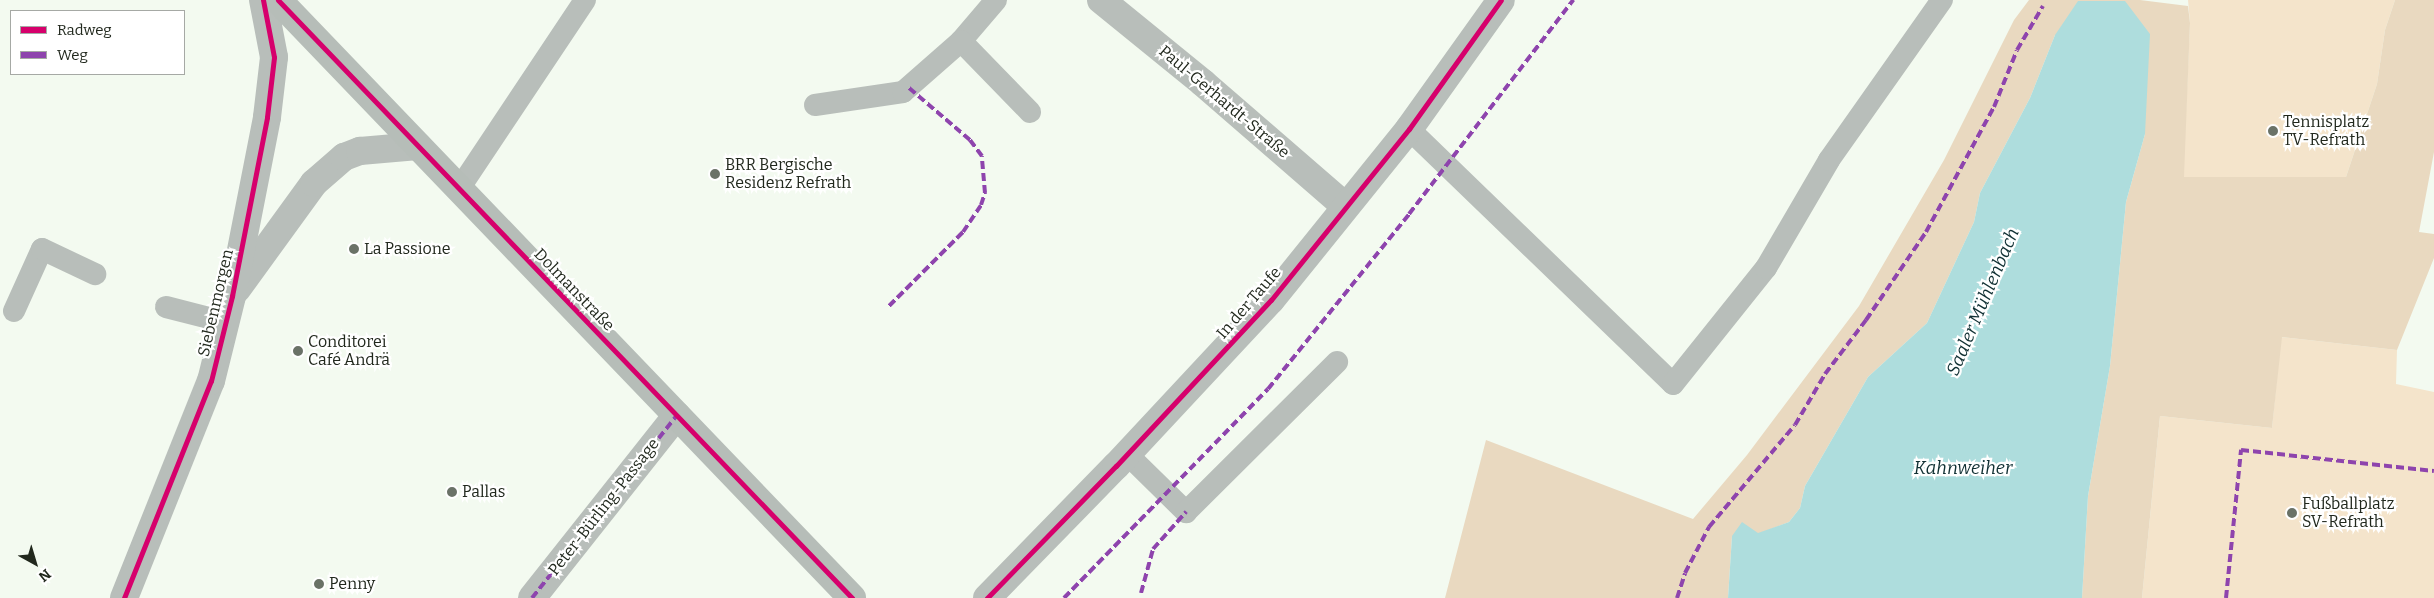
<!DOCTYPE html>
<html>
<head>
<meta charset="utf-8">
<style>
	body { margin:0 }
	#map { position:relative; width:2434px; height:598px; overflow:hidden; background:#f3faf0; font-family:Bitter,serif }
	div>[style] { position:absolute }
	.green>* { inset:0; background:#f4e4cb }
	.forest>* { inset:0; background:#e9d9c0 }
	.water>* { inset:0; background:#aedddd }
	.service>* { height:22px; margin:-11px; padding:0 11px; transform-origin:11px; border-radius:11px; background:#b8beba }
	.pedestrian>* { height:28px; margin:-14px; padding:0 14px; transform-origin:14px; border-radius:14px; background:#b8beba }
	.minor>* { height:28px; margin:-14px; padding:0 14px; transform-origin:14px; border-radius:14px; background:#b8beba }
	.secondary>* { height:28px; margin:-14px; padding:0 14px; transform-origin:14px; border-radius:14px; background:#b6bdb8 }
	.quiet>* { height:4px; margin-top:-2px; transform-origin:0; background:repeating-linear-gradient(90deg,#8e44ad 0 8px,transparent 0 12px) }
	.cycleway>* { height:5px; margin:-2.5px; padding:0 2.5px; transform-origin:2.5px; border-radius:2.5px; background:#d6006c }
	.dots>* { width:14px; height:14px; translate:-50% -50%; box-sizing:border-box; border:2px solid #fff; border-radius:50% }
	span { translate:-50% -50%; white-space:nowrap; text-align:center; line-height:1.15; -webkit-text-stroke:4.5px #fff; paint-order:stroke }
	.street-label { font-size:16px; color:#21281d }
	.poi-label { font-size:16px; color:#21281d }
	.left { translate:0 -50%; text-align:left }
	.water-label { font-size:18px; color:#103033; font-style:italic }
	.legend { position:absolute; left:10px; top:10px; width:175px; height:65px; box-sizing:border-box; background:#fff; border:1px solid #a6a9a5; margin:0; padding:6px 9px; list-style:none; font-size:15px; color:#21281d }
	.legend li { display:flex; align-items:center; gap:10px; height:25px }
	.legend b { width:25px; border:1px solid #a6a9a5 }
	.north { position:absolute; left:10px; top:538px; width:50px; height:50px; -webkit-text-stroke:4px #fff; paint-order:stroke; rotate:141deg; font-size:14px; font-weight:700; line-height:20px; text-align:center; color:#21281d }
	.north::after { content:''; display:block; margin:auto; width:18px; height:22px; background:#21281d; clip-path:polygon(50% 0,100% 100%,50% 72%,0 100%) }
</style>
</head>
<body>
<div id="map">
	<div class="green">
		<i style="clip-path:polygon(2188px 0,2395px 0,2385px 30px,2377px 84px,2346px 177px,2183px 177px,2190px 23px)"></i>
		<i style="clip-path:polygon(2281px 337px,2397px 350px,2396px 384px,2434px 392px,2434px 598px,2142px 598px,2160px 416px,2272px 428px)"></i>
	</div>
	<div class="forest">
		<i style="clip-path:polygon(2029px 0,2140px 0,2188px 6px,2190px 23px,2184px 177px,2346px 177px,2377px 84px,2385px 30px,2395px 0,2434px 0,2434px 152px,2419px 232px,2434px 234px,2434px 258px,2397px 350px,2282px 337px,2272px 428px,2160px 416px,2142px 598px,2082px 598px,2088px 496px,2110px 366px,2126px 202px,2145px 134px,2055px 35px,2030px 98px,1980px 193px,1974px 222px,1927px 323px,1868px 377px,1805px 486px,1800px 508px,1789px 522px,1758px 534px,1732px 536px,1728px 598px,1445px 598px,1486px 440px,1693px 519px,1747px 455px,1859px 306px,1944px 160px,2014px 20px)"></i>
	</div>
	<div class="water">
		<i style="clip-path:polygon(2078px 1px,2125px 1px,2150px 34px,2145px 134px,2126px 202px,2110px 366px,2088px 496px,2082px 598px,1728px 598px,1732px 536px,1742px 522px,1758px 533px,1789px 522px,1800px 508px,1805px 486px,1868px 377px,1927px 323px,1974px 222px,1980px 193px,2030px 98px,2055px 35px)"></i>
	</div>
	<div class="service">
		<i style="left:996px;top:0;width:54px;rotate:130.5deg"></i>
		<i style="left:961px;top:41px;width:99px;rotate:45.8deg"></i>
		<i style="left:815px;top:105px;width:89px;rotate:-8.4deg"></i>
		<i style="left:903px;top:92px;width:77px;rotate:-41.3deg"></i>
		<i style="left:1409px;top:129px;width:367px;rotate:44deg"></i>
		<i style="left:1673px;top:384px;width:149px;rotate:-51.3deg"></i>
		<i style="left:1766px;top:268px;width:125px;rotate:-59.7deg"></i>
		<i style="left:1829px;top:160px;width:196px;rotate:-54.8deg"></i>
		<i style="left:459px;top:189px;width:227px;rotate:-56.3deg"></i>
		<i style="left:166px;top:307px;width:61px;rotate:14.3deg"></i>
		<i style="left:14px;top:311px;width:68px;rotate:-65.7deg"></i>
		<i style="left:42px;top:249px;width:59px;rotate:25.3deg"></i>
		<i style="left:1127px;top:454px;width:83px;rotate:44.5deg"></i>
		<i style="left:1186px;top:512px;width:213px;rotate:-44.8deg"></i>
	</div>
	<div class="pedestrian">
		<i style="left:532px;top:598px;width:233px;rotate:-51.6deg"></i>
	</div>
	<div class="minor">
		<i style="left:1101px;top:0;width:132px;rotate:39.1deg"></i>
		<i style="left:1203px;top:83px;width:188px;rotate:40.9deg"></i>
		<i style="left:237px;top:289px;width:131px;rotate:-54deg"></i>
		<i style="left:314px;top:183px;width:40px;rotate:-41deg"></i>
		<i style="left:344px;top:157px;width:17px;rotate:-21deg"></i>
		<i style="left:360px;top:151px;width:58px;rotate:-4.9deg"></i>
		<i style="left:124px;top:598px;width:234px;rotate:-68.2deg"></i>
		<i style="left:211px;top:381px;width:88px;rotate:-76.1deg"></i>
		<i style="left:232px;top:296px;width:182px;rotate:-78.9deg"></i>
		<i style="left:267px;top:117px;width:60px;rotate:-83.3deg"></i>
		<i style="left:274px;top:57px;width:58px;rotate:-100.9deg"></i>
		<i style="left:987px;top:598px;width:185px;rotate:-45.7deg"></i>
		<i style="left:1116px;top:466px;width:227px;rotate:-47deg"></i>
		<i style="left:1271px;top:300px;width:220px;rotate:-51.1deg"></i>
		<i style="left:1409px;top:129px;width:158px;rotate:-54.5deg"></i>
	</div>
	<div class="secondary">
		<i style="left:278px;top:0;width:829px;rotate:46.17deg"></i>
	</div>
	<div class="quiet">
		<i style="left:889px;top:306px;width:105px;rotate:-45deg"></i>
		<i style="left:963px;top:232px;width:32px;rotate:-56deg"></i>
		<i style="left:981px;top:205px;width:13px;rotate:-72deg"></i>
		<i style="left:985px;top:193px;width:37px;rotate:-95deg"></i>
		<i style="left:982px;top:156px;width:20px;rotate:-127deg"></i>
		<i style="left:970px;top:140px;width:82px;rotate:-139.5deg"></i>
		<i style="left:1141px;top:593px;width:46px;rotate:-74.7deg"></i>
		<i style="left:1153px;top:549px;width:50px;rotate:-48.3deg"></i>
		<i style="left:532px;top:598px;width:233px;rotate:-51.6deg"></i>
		<i style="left:1064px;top:598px;width:292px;rotate:-45.7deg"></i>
		<i style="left:1268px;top:389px;width:225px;rotate:-51.1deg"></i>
		<i style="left:1409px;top:214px;width:270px;rotate:-52.5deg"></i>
		<i style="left:1677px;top:598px;width:26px;rotate:-72deg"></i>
		<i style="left:1685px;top:573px;width:52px;rotate:-62.4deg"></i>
		<i style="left:1709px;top:527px;width:133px;rotate:-49.9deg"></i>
		<i style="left:1795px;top:425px;width:59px;rotate:-59.5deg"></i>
		<i style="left:1825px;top:374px;width:68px;rotate:-52.8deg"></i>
		<i style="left:1866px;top:320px;width:107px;rotate:-55.7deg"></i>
		<i style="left:1926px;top:232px;width:142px;rotate:-61.5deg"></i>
		<i style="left:1994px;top:107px;width:61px;rotate:-68deg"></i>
		<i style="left:2017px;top:50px;width:51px;rotate:-59.4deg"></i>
		<i style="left:2226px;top:598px;width:149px;rotate:-84.2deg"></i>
		<i style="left:2241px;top:450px;width:194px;rotate:6.2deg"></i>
	</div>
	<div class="cycleway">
		<i style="left:278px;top:0;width:829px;rotate:46.17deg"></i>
		<i style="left:124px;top:598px;width:234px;rotate:-68.2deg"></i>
		<i style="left:211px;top:381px;width:88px;rotate:-76.1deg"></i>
		<i style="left:232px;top:296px;width:182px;rotate:-78.9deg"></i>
		<i style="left:267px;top:117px;width:60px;rotate:-83.3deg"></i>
		<i style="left:274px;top:57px;width:58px;rotate:-100.9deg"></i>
		<i style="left:987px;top:598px;width:185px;rotate:-45.7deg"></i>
		<i style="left:1116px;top:466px;width:227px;rotate:-47deg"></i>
		<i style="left:1271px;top:300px;width:220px;rotate:-51.1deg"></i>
		<i style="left:1409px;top:129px;width:158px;rotate:-54.5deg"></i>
	</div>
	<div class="dots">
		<i style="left:2273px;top:131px;background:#6a7267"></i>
		<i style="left:715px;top:174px;background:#6a7267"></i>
		<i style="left:354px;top:249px;background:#6a7267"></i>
		<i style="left:298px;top:351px;background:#6a7267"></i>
		<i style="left:452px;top:492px;background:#6a7267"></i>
		<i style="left:2292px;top:513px;background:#6a7267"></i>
		<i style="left:319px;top:584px;background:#6a7267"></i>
	</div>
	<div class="street-label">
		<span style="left:1224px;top:102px;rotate:40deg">Paul-Gerhardt-Straße</span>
		<span style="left:574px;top:290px;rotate:46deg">Dolmanstraße</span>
		<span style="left:216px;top:303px;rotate:-77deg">Siebenmorgen</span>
		<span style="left:1249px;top:303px;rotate:-49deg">In der Taufe</span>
		<span style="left:604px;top:507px;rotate:-52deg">Peter-Bürling-Passage</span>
	</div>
	<div class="poi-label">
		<span class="left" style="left:2283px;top:131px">Tennisplatz<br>TV-Refrath</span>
		<span class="left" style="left:725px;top:174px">BRR Bergische<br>Residenz Refrath</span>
		<span class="left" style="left:364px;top:249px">La Passione</span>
		<span class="left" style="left:308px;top:351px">Conditorei<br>Café Andrä</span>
		<span class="left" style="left:462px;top:492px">Pallas</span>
		<span class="left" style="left:2302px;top:513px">Fußballplatz<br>SV-Refrath</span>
		<span class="left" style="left:329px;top:584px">Penny</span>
	</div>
	<div class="water-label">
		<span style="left:1983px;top:302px;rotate:-67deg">Saaler Mühlenbach</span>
		<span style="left:1963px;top:468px">Kahnweiher</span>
	</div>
	<ul class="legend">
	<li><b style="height:6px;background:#d6006c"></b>Radweg</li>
	<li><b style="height:6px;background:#8e44ad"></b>Weg</li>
	</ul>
	<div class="north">N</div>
</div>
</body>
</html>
